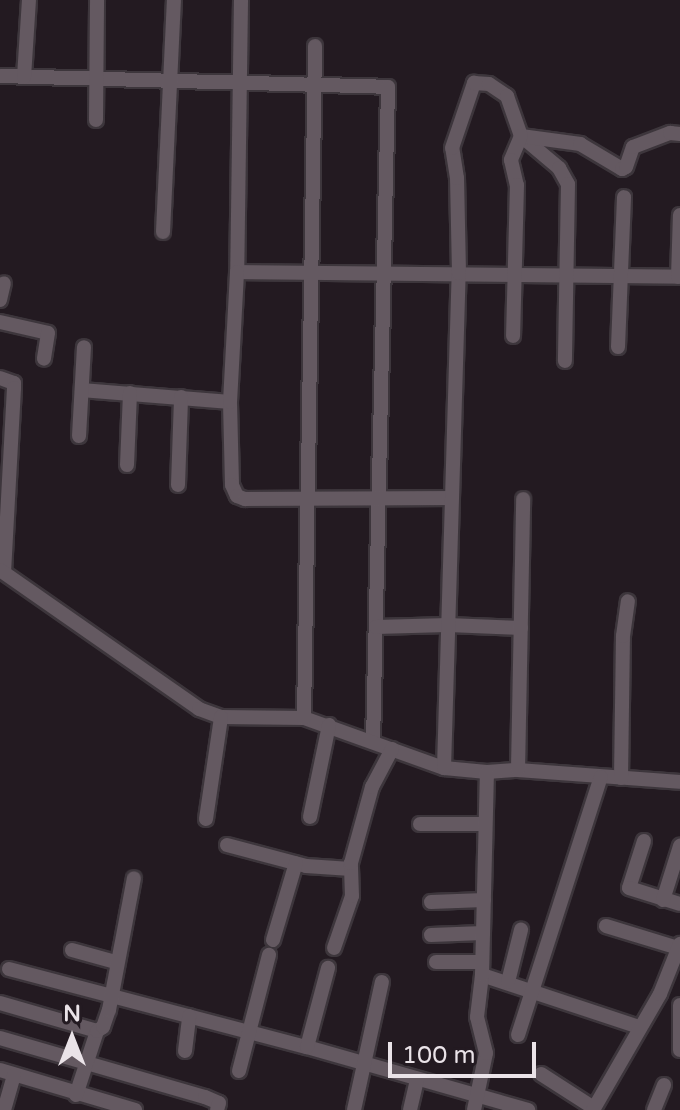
<!DOCTYPE html>
<html>
<head>
<meta charset="utf-8">
<style>
	body { margin:0 }
	#map { position:relative; width:680px; height:1110px; overflow:hidden; background:#231a21; font-family:"Varela Round",sans-serif }
	div>[style] { position:absolute }
	.roads { filter:drop-shadow(2px 0 #3d363c) drop-shadow(-2px 0 #3d363c) drop-shadow(0 2px #3d363c) drop-shadow(0 -2px #3d363c) }
	.minor>* { height:14px; margin:-7px; padding:0 7px; transform-origin:7px; border-radius:7px; background:#645961 }
	span { translate:-50% -50%; white-space:nowrap; text-align:center; line-height:1.15; -webkit-text-stroke:7px #231a21; paint-order:stroke }
	.north { position:absolute; left:32px; top:998px; width:80px; height:80px; -webkit-text-stroke:6px #231a21; paint-order:stroke; rotate:0deg; font-size:22px; font-weight:700; line-height:32px; text-align:center; color:#eae3e8 }
	.north::after { content:''; display:block; margin:auto; width:28px; height:36px; background:#eae3e8; clip-path:polygon(50% 0,100% 100%,50% 72%,0 100%) }
	.scale { position:absolute; left:388px; top:1042px; width:148px; height:36px; box-sizing:border-box; border:4px solid #eae3e8; border-top:0; padding-left:10px; font-size:24px; line-height:28px; white-space:nowrap; color:#eae3e8; -webkit-text-stroke:6px #231a21; paint-order:stroke }
</style>
</head>
<body>
<div id="map">
	<div class="roads">
		<div class="minor">
			<i style="left:241px;top:0;width:272px;rotate:90.8deg"></i>
			<i style="left:237px;top:272px;width:443px;rotate:0.6deg"></i>
			<i style="left:0;top:76px;width:388px;rotate:1.6deg"></i>
			<i style="left:388px;top:87px;width:655px;rotate:91.31deg"></i>
			<i style="left:24px;top:77px;width:77px;rotate:-86.3deg"></i>
			<i style="left:96px;top:120px;width:120px;rotate:-89.5deg"></i>
			<i style="left:521px;top:136px;width:50px;rotate:40.1deg"></i>
			<i style="left:559px;top:168px;width:18px;rotate:61deg"></i>
			<i style="left:568px;top:184px;width:177px;rotate:91deg"></i>
			<i style="left:521px;top:136px;width:60px;rotate:7.7deg"></i>
			<i style="left:580px;top:144px;width:49px;rotate:30.8deg"></i>
			<i style="left:622px;top:169px;width:4px;rotate:-27deg"></i>
			<i style="left:626px;top:167px;width:21px;rotate:-71deg"></i>
			<i style="left:633px;top:147px;width:40px;rotate:-21deg"></i>
			<i style="left:670px;top:133px;width:10px;rotate:6deg"></i>
			<i style="left:163px;top:232px;width:232px;rotate:-87.3deg"></i>
			<i style="left:678px;top:277px;width:62px;rotate:-88.2deg"></i>
			<i style="left:0;top:300px;width:17px;rotate:-77deg"></i>
			<i style="left:0;top:322px;width:49px;rotate:12.9deg"></i>
			<i style="left:48px;top:333px;width:26px;rotate:99deg"></i>
			<i style="left:618px;top:347px;width:150px;rotate:-87.7deg"></i>
			<i style="left:0;top:378px;width:15px;rotate:20deg"></i>
			<i style="left:14px;top:383px;width:5px;rotate:90deg"></i>
			<i style="left:14px;top:388px;width:184px;rotate:93.1deg"></i>
			<i style="left:82px;top:390px;width:148px;rotate:4.6deg"></i>
			<i style="left:230px;top:402px;width:83px;rotate:88.6deg"></i>
			<i style="left:232px;top:485px;width:12px;rotate:66deg"></i>
			<i style="left:237px;top:496px;width:9px;rotate:21deg"></i>
			<i style="left:245px;top:499px;width:207px;rotate:-0.3deg"></i>
			<i style="left:230px;top:402px;width:130px;rotate:-86.9deg"></i>
			<i style="left:79px;top:436px;width:89px;rotate:-86.8deg"></i>
			<i style="left:127px;top:465px;width:72px;rotate:-87.6deg"></i>
			<i style="left:178px;top:485px;width:88px;rotate:-88deg"></i>
			<i style="left:0;top:570px;width:243px;rotate:34.9deg"></i>
			<i style="left:199px;top:709px;width:23px;rotate:20deg"></i>
			<i style="left:221px;top:717px;width:83px;rotate:0.7deg"></i>
			<i style="left:304px;top:718px;width:149px;rotate:19.7deg"></i>
			<i style="left:444px;top:768px;width:43px;rotate:5.3deg"></i>
			<i style="left:487px;top:772px;width:31px;rotate:-4deg"></i>
			<i style="left:518px;top:770px;width:162px;rotate:4.2deg"></i>
			<i style="left:376px;top:627px;width:72px;rotate:-1.6deg"></i>
			<i style="left:448px;top:625px;width:73px;rotate:2.4deg"></i>
			<i style="left:304px;top:718px;width:672px;rotate:-89.06deg"></i>
			<i style="left:444px;top:768px;width:495px;rotate:-88.3deg"></i>
			<i style="left:459px;top:273px;width:95px;rotate:-91.2deg"></i>
			<i style="left:457px;top:178px;width:30px;rotate:-99deg"></i>
			<i style="left:452px;top:148px;width:69px;rotate:-71.3deg"></i>
			<i style="left:474px;top:83px;width:15px;rotate:4deg"></i>
			<i style="left:489px;top:84px;width:22px;rotate:34deg"></i>
			<i style="left:507px;top:96px;width:42px;rotate:70.7deg"></i>
			<i style="left:521px;top:136px;width:26px;rotate:113deg"></i>
			<i style="left:511px;top:160px;width:26px;rotate:77deg"></i>
			<i style="left:517px;top:185px;width:151px;rotate:91.5deg"></i>
			<i style="left:518px;top:770px;width:271px;rotate:-88.9deg"></i>
			<i style="left:621px;top:778px;width:142px;rotate:-89.2deg"></i>
			<i style="left:623px;top:636px;width:35px;rotate:-82deg"></i>
			<i style="left:310px;top:817px;width:94px;rotate:-78.3deg"></i>
			<i style="left:206px;top:819px;width:103px;rotate:-81.6deg"></i>
			<i style="left:420px;top:824px;width:65px"></i>
			<i style="left:644px;top:841px;width:49px;rotate:107.7deg"></i>
			<i style="left:629px;top:888px;width:53px;rotate:17.4deg"></i>
			<i style="left:227px;top:845px;width:82px;rotate:14.9deg"></i>
			<i style="left:306px;top:866px;width:45px;rotate:3.8deg"></i>
			<i style="left:663px;top:900px;width:57px;rotate:-72.5deg"></i>
			<i style="left:431px;top:902px;width:53px;rotate:-2.2deg"></i>
			<i style="left:606px;top:926px;width:75px;rotate:17deg"></i>
			<i style="left:431px;top:935px;width:52px;rotate:-2.2deg"></i>
			<i style="left:273px;top:940px;width:80px;rotate:-73.4deg"></i>
			<i style="left:334px;top:948px;width:55px;rotate:-70.9deg"></i>
			<i style="left:352px;top:896px;width:33px;rotate:-92deg"></i>
			<i style="left:351px;top:863px;width:79px;rotate:-74.6deg"></i>
			<i style="left:372px;top:787px;width:43px;rotate:-62.2deg"></i>
			<i style="left:72px;top:950px;width:46px;rotate:15.3deg"></i>
			<i style="left:436px;top:962px;width:46px"></i>
			<i style="left:9px;top:969px;width:308px;rotate:14.7deg"></i>
			<i style="left:307px;top:1047px;width:230px;rotate:15.9deg"></i>
			<i style="left:482px;top:975px;width:165px;rotate:18.3deg"></i>
			<i style="left:508px;top:982px;width:54px;rotate:-76deg"></i>
			<i style="left:0;top:1003px;width:101px;rotate:16.1deg"></i>
			<i style="left:680px;top:1005px;width:45px;rotate:90deg"></i>
			<i style="left:518px;top:1035px;width:271px;rotate:-72.2deg"></i>
			<i style="left:0;top:1038px;width:213px;rotate:16.1deg"></i>
			<i style="left:205px;top:1097px;width:15px;rotate:23deg"></i>
			<i style="left:219px;top:1103px;width:7px;rotate:106deg"></i>
			<i style="left:307px;top:1047px;width:82px;rotate:-75.1deg"></i>
			<i style="left:185px;top:1051px;width:35px;rotate:-83deg"></i>
			<i style="left:0;top:1070px;width:141px;rotate:16.5deg"></i>
			<i style="left:239px;top:1071px;width:120px;rotate:-75.5deg"></i>
			<i style="left:541px;top:1074px;width:63px;rotate:32.7deg"></i>
			<i style="left:76px;top:1095px;width:67px;rotate:-71.8deg"></i>
			<i style="left:97px;top:1031px;width:7px;rotate:-34deg"></i>
			<i style="left:103px;top:1027px;width:18px;rotate:-71deg"></i>
			<i style="left:109px;top:1010px;width:134px;rotate:-79.3deg"></i>
			<i style="left:4px;top:1110px;width:36px;rotate:-74deg"></i>
			<i style="left:354px;top:1110px;width:131px;rotate:-77.7deg"></i>
			<i style="left:410px;top:1110px;width:32px;rotate:-77deg"></i>
			<i style="left:474px;top:1110px;width:58px;rotate:-78.1deg"></i>
			<i style="left:486px;top:1053px;width:37px;rotate:-104deg"></i>
			<i style="left:477px;top:1017px;width:42px;rotate:-83.2deg"></i>
			<i style="left:482px;top:975px;width:203px;rotate:-88.6deg"></i>
			<i style="left:593px;top:1110px;width:134px;rotate:-60deg"></i>
			<i style="left:660px;top:994px;width:54px;rotate:-68.2deg"></i>
			<i style="left:654px;top:1110px;width:27px;rotate:-68deg"></i>
		</div>
	</div>
	<div class="north">N</div>
	<div class="scale">100 m</div>
</div>
</body>
</html>
